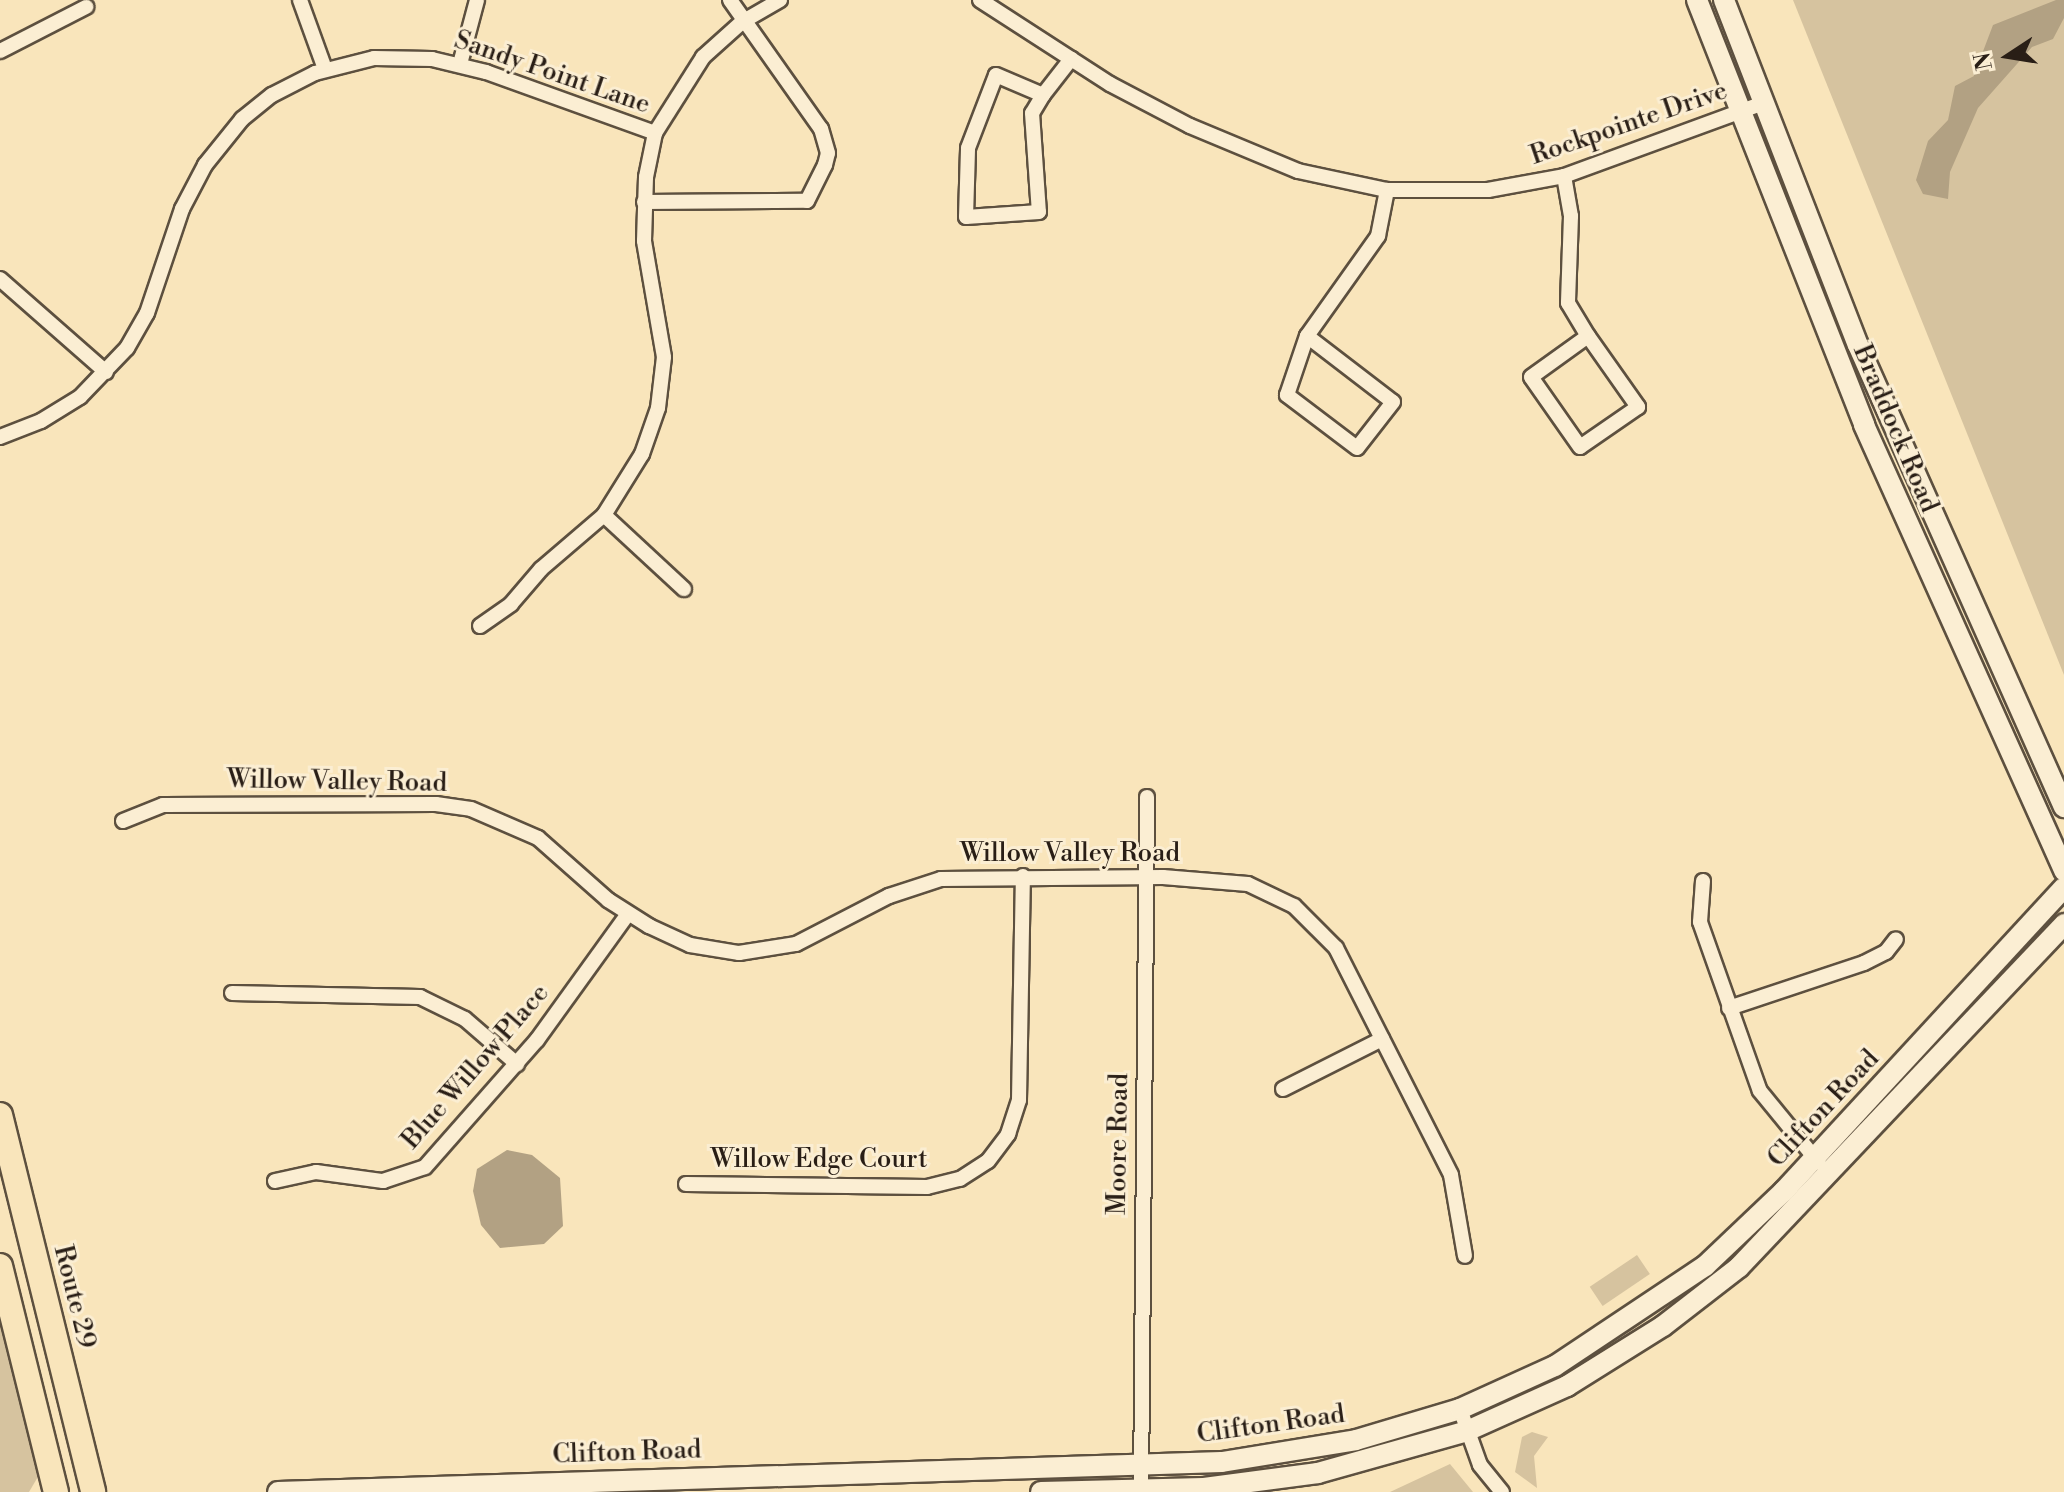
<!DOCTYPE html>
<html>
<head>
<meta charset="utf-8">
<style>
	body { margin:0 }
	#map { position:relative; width:2064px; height:1492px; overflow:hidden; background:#f9e5bb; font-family:"Libre Bodoni",serif }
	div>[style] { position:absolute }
	.green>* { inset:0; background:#d6c39f; transform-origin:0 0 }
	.water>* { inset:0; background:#b2a183 }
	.roads { filter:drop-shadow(2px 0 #5d503f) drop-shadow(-2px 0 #5d503f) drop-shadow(0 2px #5d503f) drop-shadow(0 -2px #5d503f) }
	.street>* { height:14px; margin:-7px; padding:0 7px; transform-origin:7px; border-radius:7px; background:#fbeed3 }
	.secondary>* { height:20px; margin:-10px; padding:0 10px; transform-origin:10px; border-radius:10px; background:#fbeed3 }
	.primary>* { height:24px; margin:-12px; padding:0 12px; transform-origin:12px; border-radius:12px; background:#f9e5bb }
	span { translate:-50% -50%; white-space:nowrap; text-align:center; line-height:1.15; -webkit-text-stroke:6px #fbeed3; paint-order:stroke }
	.street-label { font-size:26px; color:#291e16 }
	.north { position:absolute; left:1968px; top:16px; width:80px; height:80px; -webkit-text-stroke:6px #fbeed3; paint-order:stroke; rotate:258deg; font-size:22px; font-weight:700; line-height:32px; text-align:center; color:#291e16 }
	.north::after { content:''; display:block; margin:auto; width:28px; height:36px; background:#291e16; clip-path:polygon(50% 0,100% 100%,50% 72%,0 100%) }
</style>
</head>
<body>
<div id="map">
	<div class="green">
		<i style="clip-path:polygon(1793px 0,2064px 0,2064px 675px)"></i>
		<i style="left:1637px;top:1255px;width:23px;height:57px;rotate:56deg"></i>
		<i style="clip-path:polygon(0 1294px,41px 1456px,39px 1475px,29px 1492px,0 1492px)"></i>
		<i style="clip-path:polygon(1532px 1432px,1548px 1437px,1534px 1456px,1537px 1488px,1515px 1472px,1522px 1437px)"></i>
		<i style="clip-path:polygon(1450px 1464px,1473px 1492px,1390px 1492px)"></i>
	</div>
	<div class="water">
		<i style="clip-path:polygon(2056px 0,2064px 0,2064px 18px,2053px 39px,2032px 47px,1978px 108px,1950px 172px,1948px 199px,1923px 194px,1916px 180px,1928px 141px,1948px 120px,1955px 86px,1974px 76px,1970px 53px,1982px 54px,1993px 25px)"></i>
		<i style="clip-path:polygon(507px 1150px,532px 1155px,560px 1178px,563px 1226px,544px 1244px,500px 1248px,481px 1225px,473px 1191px,477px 1169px)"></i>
	</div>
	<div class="roads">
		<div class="street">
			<i style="left:300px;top:0;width:73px;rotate:70.1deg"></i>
			<i style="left:980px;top:0;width:155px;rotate:32.9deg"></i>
			<i style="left:1110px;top:84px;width:90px;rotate:27.7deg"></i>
			<i style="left:1190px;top:126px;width:117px;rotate:22.6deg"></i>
			<i style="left:1298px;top:171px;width:91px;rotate:12.1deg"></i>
			<i style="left:1387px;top:190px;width:101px"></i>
			<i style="left:1488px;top:190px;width:77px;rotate:-10.4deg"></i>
			<i style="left:1564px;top:176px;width:212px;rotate:-20.1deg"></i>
			<i style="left:0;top:51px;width:97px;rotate:-27.1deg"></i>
			<i style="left:460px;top:64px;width:66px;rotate:-75.1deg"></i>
			<i style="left:996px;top:75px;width:51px;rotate:23.1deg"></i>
			<i style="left:1043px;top:95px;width:21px;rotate:121deg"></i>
			<i style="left:1032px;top:113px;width:99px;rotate:86deg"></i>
			<i style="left:1039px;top:212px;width:73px;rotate:176.1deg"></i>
			<i style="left:966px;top:217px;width:69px;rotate:-88.3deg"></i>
			<i style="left:968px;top:148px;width:78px;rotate:-69deg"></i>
			<i style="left:1043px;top:95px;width:46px;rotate:-52.1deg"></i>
			<i style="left:1564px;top:176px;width:41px;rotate:80.1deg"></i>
			<i style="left:1571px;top:216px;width:87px;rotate:92deg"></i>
			<i style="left:1568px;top:303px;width:39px;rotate:59deg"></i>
			<i style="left:644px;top:202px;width:163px;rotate:-0.4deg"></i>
			<i style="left:807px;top:201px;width:40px;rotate:-63.4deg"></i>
			<i style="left:825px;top:165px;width:12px;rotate:-76deg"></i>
			<i style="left:828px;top:153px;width:25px;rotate:-106deg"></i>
			<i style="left:821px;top:129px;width:158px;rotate:-125.2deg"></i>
			<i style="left:0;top:279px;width:141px;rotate:41.3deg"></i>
			<i style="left:1307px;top:336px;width:108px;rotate:37.5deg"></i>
			<i style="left:1393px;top:402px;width:58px;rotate:128deg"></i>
			<i style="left:1357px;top:448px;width:88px;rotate:-142.9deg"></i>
			<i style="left:1287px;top:395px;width:62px;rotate:-71.3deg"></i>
			<i style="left:1307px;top:336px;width:123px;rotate:-54.6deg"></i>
			<i style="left:1378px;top:236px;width:47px;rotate:-78.9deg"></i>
			<i style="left:1588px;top:336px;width:87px;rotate:54.8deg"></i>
			<i style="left:1638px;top:407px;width:70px;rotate:145.4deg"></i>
			<i style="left:1580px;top:447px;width:85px;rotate:-125deg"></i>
			<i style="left:1531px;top:377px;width:70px;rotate:-35.7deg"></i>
			<i style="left:0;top:437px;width:44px;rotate:-21.3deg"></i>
			<i style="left:41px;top:421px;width:46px;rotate:-31.6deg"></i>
			<i style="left:80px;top:397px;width:68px;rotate:-46.2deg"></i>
			<i style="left:127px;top:348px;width:40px;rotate:-60.3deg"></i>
			<i style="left:147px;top:313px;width:110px;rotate:-71.4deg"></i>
			<i style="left:182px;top:209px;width:50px;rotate:-62.4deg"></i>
			<i style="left:205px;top:165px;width:59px;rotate:-51.2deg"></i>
			<i style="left:242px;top:119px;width:38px;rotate:-39deg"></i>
			<i style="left:272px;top:95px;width:48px;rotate:-27.1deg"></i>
			<i style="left:315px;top:73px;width:61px;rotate:-14.3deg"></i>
			<i style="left:374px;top:58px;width:58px;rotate:1deg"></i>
			<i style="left:432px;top:59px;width:56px;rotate:13.5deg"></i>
			<i style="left:486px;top:72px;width:180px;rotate:19.8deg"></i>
			<i style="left:604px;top:515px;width:109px;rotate:42.8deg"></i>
			<i style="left:480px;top:626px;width:38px;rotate:-35deg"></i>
			<i style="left:511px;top:604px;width:46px;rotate:-49.4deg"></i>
			<i style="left:541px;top:569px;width:83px;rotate:-40.6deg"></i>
			<i style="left:604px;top:515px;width:72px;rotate:-58.1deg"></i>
			<i style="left:642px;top:454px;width:49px;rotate:-70.8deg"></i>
			<i style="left:658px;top:408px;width:51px;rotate:-83.3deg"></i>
			<i style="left:664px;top:357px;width:118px;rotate:-99.8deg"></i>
			<i style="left:644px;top:241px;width:64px;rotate:-88.2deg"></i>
			<i style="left:646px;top:177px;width:45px;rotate:-78.4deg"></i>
			<i style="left:655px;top:133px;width:90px;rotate:-57.7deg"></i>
			<i style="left:703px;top:57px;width:52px;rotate:-41.9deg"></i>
			<i style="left:742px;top:22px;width:44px;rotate:-30.1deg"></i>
			<i style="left:123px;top:821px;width:43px;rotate:-21.8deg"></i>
			<i style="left:163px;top:805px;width:273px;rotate:-0.2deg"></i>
			<i style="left:436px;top:804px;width:35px;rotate:8deg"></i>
			<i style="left:471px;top:809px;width:73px;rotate:23.4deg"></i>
			<i style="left:538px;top:838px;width:94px;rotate:41.5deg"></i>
			<i style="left:608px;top:900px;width:49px;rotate:32.4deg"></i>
			<i style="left:649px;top:926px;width:45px;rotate:24.9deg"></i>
			<i style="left:690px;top:945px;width:50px;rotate:9.3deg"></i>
			<i style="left:739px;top:953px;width:58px;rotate:-9deg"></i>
			<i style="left:796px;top:944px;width:105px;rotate:-27.3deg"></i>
			<i style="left:889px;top:896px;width:55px;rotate:-18.1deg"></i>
			<i style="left:941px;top:879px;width:222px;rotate:-0.5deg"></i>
			<i style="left:1163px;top:877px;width:85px;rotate:4.7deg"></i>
			<i style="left:1248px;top:884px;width:51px;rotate:25.6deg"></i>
			<i style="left:1294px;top:906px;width:59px;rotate:45deg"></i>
			<i style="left:1336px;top:948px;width:254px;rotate:63.1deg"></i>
			<i style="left:1451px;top:1175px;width:82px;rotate:80.2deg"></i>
			<i style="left:1703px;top:881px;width:41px;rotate:94.2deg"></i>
			<i style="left:1700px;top:922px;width:179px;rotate:70.5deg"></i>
			<i style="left:1760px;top:1091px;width:93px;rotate:50.7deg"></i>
			<i style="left:232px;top:993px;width:188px;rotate:1.2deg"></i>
			<i style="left:420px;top:997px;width:50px;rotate:26.1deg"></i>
			<i style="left:465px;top:1019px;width:69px;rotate:40.9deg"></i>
			<i style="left:1729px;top:1008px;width:142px;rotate:-18.4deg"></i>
			<i style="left:1864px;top:963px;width:25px;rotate:-27deg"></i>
			<i style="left:1886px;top:952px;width:16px;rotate:-52deg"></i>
			<i style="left:1283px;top:1089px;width:111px;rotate:-26.8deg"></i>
			<i style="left:275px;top:1181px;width:42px;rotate:-12.4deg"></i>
			<i style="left:316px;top:1172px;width:68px;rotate:7.7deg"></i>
			<i style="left:383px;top:1181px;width:44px;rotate:-18.4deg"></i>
			<i style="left:425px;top:1167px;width:169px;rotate:-48.6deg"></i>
			<i style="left:537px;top:1040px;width:155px;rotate:-54.2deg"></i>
			<i style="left:686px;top:1184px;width:241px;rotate:0.7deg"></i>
			<i style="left:927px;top:1187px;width:34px;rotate:-14deg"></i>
			<i style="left:960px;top:1179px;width:33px;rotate:-33deg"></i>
			<i style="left:988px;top:1161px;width:34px;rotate:-53deg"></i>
			<i style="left:1008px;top:1134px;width:36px;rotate:-72deg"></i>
			<i style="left:1019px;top:1100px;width:224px;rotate:-89deg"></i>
			<i style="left:1460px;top:1409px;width:59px;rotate:70.3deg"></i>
			<i style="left:1480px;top:1465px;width:35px;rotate:51deg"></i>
			<i style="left:1141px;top:1492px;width:695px;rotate:-89.51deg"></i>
		</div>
		<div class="secondary">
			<i style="left:1697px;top:0;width:457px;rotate:68.5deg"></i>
			<i style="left:1864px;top:425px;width:489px;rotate:65.8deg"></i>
			<i style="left:1724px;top:0;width:370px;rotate:68.8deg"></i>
			<i style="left:1858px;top:345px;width:506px;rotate:65.97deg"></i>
			<i style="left:278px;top:1492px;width:944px;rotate:-1.82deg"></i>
			<i style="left:1222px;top:1462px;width:136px;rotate:-9.3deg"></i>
			<i style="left:1356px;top:1440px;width:109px;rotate:-16.6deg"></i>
			<i style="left:1460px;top:1409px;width:104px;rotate:-24.4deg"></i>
			<i style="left:1555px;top:1366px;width:180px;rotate:-33.7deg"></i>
			<i style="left:1705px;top:1266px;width:109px;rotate:-43.5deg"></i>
			<i style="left:1784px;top:1191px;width:413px;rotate:-47.3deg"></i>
			<i style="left:1041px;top:1492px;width:163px;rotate:-1.4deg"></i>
			<i style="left:1204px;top:1488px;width:115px;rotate:-7.5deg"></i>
			<i style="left:1318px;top:1473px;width:155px;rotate:-15.7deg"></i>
			<i style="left:1467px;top:1431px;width:110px;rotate:-24.2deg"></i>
			<i style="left:1567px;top:1386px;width:113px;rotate:-32deg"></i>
			<i style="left:1663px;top:1326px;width:96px;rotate:-37.8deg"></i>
			<i style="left:1739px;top:1267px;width:473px;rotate:-46.5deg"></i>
		</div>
		<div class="primary">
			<i style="left:0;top:1115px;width:388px;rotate:76.1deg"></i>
			<i style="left:0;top:1266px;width:233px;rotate:76.1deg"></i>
		</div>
	</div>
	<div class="street-label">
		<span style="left:552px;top:73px;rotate:19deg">Sandy Point Lane</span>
		<span style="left:1629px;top:124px;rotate:-19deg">Rockpointe Drive</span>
		<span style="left:1895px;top:429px;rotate:67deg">Braddock Road</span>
		<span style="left:337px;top:782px;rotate:1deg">Willow Valley Road</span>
		<span style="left:1070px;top:854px">Willow Valley Road</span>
		<span style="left:476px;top:1067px;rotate:-49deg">Blue Willow Place</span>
		<span style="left:1824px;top:1109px;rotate:-47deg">Clifton Road</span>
		<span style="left:1119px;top:1144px;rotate:-89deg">Moore Road</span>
		<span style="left:819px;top:1160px">Willow Edge Court</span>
		<span style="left:74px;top:1297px;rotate:76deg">Route 29</span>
		<span style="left:1271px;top:1425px;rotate:-8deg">Clifton Road</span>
		<span style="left:627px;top:1453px;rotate:-2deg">Clifton Road</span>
	</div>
	<div class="north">N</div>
</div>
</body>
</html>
